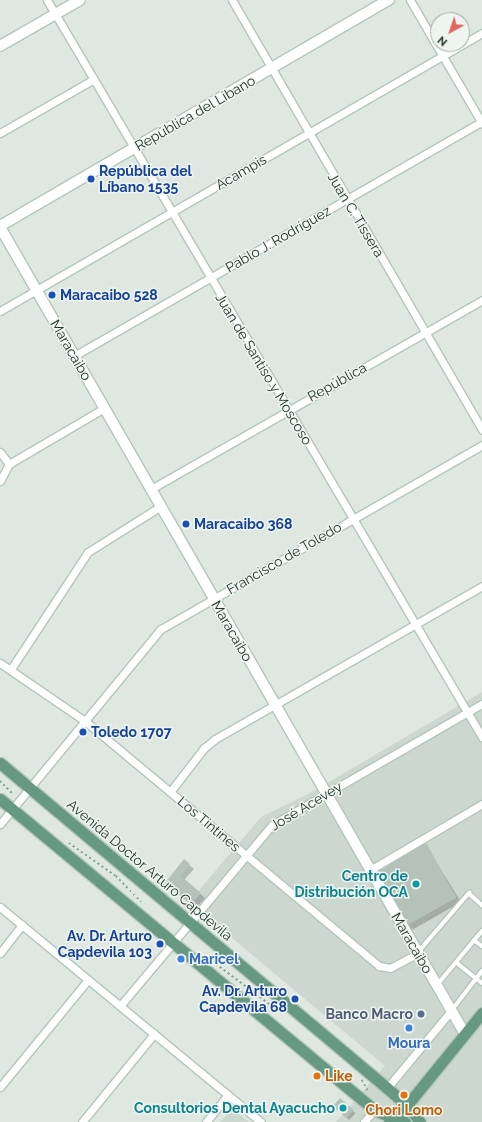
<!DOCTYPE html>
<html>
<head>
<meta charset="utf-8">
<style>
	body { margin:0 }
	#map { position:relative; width:482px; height:1122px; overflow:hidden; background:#dee8e1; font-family:Raleway,sans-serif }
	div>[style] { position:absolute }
	.built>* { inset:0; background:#ccd7d0 }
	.shadow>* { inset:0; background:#0003; transform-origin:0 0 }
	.building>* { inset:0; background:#b4c2ba; transform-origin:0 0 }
	.path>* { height:1.5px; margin-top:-0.75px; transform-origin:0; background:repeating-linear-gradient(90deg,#82a894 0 2px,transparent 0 5px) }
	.roads { filter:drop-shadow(1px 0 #b3c6bb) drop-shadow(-1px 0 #b3c6bb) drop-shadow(0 1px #b3c6bb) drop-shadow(0 -1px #b3c6bb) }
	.lane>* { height:3.5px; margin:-1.75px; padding:0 1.75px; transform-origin:1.75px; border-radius:1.75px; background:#fff }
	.street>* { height:7px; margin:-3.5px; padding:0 3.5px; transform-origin:3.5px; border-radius:3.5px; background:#fff }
	.secondary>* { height:10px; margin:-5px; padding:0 5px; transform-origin:5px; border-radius:5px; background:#fff }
	.primary>* { height:11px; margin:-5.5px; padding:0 5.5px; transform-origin:5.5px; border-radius:5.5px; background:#679982 }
	.dots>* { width:11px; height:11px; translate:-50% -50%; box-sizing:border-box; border:2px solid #eef5f0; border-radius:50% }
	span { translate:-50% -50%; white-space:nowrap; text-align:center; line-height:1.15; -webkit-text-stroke:3px #eef5f0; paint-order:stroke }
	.street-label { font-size:14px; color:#21362c }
	.transit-label { font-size:14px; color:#164399; font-weight:700 }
	.left { translate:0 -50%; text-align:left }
	.right { translate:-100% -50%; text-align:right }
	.culture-label { font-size:14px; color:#0d838f; font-weight:700 }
	.shop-label { font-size:14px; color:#366cbe; font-weight:700 }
	.service-label { font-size:14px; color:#4e5e75; font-weight:700 }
	.food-label { font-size:14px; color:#c56008; font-weight:700 }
	.north { position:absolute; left:430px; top:12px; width:40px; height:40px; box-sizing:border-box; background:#eef5f0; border:1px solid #9ca9a2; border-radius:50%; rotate:220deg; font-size:11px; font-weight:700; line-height:16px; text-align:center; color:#21362c }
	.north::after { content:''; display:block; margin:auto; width:14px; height:18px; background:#e36761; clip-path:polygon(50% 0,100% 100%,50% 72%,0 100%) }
</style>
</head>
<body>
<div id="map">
	<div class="built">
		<i style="clip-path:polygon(482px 692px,482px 1122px,336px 1122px,385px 1066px,189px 902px,261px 817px,312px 792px)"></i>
		<i style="clip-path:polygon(232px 1108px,249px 1122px,220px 1122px)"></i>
	</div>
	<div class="shadow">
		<i style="clip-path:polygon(424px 842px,461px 902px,412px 930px,408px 926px)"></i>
		<i style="clip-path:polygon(184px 861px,194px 869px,184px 880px,205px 898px,196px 908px,170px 887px)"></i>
		<i style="left:340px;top:1099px;width:21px;height:9px;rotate:43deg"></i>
	</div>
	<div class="building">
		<i style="left:425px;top:841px;width:65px;height:59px;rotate:61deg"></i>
		<i style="clip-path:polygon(184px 859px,190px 864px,181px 876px,201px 893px,191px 905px,165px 883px)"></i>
		<i style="left:340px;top:1098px;width:18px;height:11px;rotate:41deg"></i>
	</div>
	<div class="path">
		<i style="left:0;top:781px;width:20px;rotate:45deg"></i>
		<i style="left:69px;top:843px;width:57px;rotate:35.1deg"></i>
		<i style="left:116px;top:876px;width:36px;rotate:46deg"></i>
		<i style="left:212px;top:961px;width:80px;rotate:36.9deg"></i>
		<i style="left:362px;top:1080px;width:13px;rotate:61deg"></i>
	</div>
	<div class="roads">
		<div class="lane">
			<i style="left:474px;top:940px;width:10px;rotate:37deg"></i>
			<i style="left:419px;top:951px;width:77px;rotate:-49.2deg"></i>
			<i style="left:469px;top:893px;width:18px;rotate:43deg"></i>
			<i style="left:456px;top:962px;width:33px;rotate:39deg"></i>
			<i style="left:437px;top:985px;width:70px;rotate:-50.2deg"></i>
			<i style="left:452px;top:1010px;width:49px;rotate:-52.4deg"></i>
		</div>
		<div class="street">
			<i style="left:47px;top:0;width:856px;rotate:59.45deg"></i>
			<i style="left:232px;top:0;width:497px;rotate:59.8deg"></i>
			<i style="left:410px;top:0;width:143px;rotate:59.7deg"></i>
			<i style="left:0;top:133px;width:108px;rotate:-29.9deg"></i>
			<i style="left:0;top:311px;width:556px;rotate:-29.97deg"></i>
			<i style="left:74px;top:356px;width:471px;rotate:-29.9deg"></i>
			<i style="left:0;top:452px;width:15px;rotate:53deg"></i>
			<i style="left:0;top:481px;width:19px;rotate:-62deg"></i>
			<i style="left:9px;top:464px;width:110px;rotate:-30.5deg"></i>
			<i style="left:151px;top:489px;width:381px;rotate:-29.7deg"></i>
			<i style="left:0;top:663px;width:103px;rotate:34.3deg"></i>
			<i style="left:85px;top:721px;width:383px;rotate:39.8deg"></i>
			<i style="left:379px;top:966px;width:11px;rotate:10deg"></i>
			<i style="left:390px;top:968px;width:32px;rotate:-28deg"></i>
			<i style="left:11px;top:669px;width:140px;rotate:-56.7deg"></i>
			<i style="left:88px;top:552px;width:86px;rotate:-32.2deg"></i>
			<i style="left:170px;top:792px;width:56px;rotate:-52.3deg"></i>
			<i style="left:204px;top:748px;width:14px;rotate:-39deg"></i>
			<i style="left:215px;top:739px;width:308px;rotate:-29.8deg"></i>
			<i style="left:0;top:824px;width:253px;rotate:-50.5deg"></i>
			<i style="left:161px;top:629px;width:370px;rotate:-29.8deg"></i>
			<i style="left:370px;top:870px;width:130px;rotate:-30.5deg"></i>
			<i style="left:0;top:907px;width:338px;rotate:39.5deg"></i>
			<i style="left:0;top:953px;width:36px;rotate:-52deg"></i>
			<i style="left:120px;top:1006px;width:236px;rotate:-50deg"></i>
			<i style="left:272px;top:825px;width:242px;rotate:-30deg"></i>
			<i style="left:0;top:1087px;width:139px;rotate:-50.6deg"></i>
			<i style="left:387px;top:1088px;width:100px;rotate:-50.3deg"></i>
			<i style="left:82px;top:1122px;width:114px;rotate:-50.7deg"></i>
			<i style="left:206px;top:1122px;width:35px;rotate:-51deg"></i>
			<i style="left:364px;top:1122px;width:16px;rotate:-50deg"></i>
		</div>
		<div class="secondary">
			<i style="left:0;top:46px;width:92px;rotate:-29.9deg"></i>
			<i style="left:0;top:226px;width:450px;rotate:-30.2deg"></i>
			<i style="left:0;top:227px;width:931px;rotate:60.05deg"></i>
		</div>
		<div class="primary">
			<i style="left:0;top:763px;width:505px;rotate:40.02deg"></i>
			<i style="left:387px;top:1088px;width:29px;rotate:41deg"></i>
			<i style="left:409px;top:1107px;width:19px;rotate:54deg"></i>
			<i style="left:0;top:799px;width:486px;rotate:39.7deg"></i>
			<i style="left:374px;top:1110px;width:33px;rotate:21deg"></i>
			<i style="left:389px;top:1122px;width:24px;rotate:-52deg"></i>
			<i style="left:404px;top:1103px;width:9px;rotate:-27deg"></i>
			<i style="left:412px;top:1099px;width:111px;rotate:-50.9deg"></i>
		</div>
	</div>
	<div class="dots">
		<i style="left:91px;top:179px;background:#1a4fb4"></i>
		<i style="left:52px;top:295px;background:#1a4fb4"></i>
		<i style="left:186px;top:524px;background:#1a4fb4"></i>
		<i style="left:83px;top:732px;background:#1a4fb4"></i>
		<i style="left:416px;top:884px;background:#0f9aa8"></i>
		<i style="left:160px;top:944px;background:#1a4fb4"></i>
		<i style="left:181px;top:959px;background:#3f7fe0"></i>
		<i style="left:295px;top:999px;background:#1a4fb4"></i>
		<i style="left:421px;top:1014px;background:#5c6f8a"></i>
		<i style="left:409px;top:1028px;background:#3f7fe0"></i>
		<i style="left:317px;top:1076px;background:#e8710a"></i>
		<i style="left:404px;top:1095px;background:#e8710a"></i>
		<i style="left:343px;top:1108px;background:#0f9aa8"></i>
	</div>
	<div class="street-label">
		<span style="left:195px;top:113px;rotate:-30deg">República del Libano</span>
		<span style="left:241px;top:172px;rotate:-30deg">Acampis</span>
		<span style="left:356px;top:215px;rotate:59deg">Juan C. Tissera</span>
		<span style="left:278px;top:239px;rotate:-30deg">Pablo J. Rodríguez</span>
		<span style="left:71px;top:350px;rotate:60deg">Maracaibo</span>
		<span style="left:264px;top:369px;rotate:59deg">Juan de Santiso y Moscoso</span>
		<span style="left:337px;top:382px;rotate:-29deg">República</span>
		<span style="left:284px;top:558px;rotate:-30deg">Francisco de Toledo</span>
		<span style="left:232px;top:631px;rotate:60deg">Maracaibo</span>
		<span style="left:306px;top:806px;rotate:-31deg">José Acevey</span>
		<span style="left:209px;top:824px;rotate:40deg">Los Tintines</span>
		<span style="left:150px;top:870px;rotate:40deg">Avenida Doctor Arturo Capdevila</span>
		<span style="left:412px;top:943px;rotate:60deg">Maracaibo</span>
	</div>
	<div class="transit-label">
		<span class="left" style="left:99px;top:179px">República del<br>Líbano 1535</span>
		<span class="left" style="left:60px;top:295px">Maracaibo 528</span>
		<span class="left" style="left:194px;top:524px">Maracaibo 368</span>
		<span class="left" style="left:91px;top:732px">Toledo 1707</span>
		<span class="right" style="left:152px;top:944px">Av. Dr. Arturo<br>Capdevila 103</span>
		<span class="right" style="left:287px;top:999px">Av. Dr. Arturo<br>Capdevila 68</span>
	</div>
	<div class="culture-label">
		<span class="right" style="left:408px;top:884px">Centro de<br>Distribución OCA</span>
		<span class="right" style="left:335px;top:1108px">Consultorios Dental Ayacucho</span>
	</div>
	<div class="shop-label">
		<span class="left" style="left:189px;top:959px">Maricel</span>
		<span style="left:409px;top:1043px">Moura</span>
	</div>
	<div class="service-label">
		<span class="right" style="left:413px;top:1014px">Banco Macro</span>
	</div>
	<div class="food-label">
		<span class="left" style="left:325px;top:1076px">Like</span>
		<span style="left:404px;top:1110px">Chori Lomo</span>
	</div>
	<div class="north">N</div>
</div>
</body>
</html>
